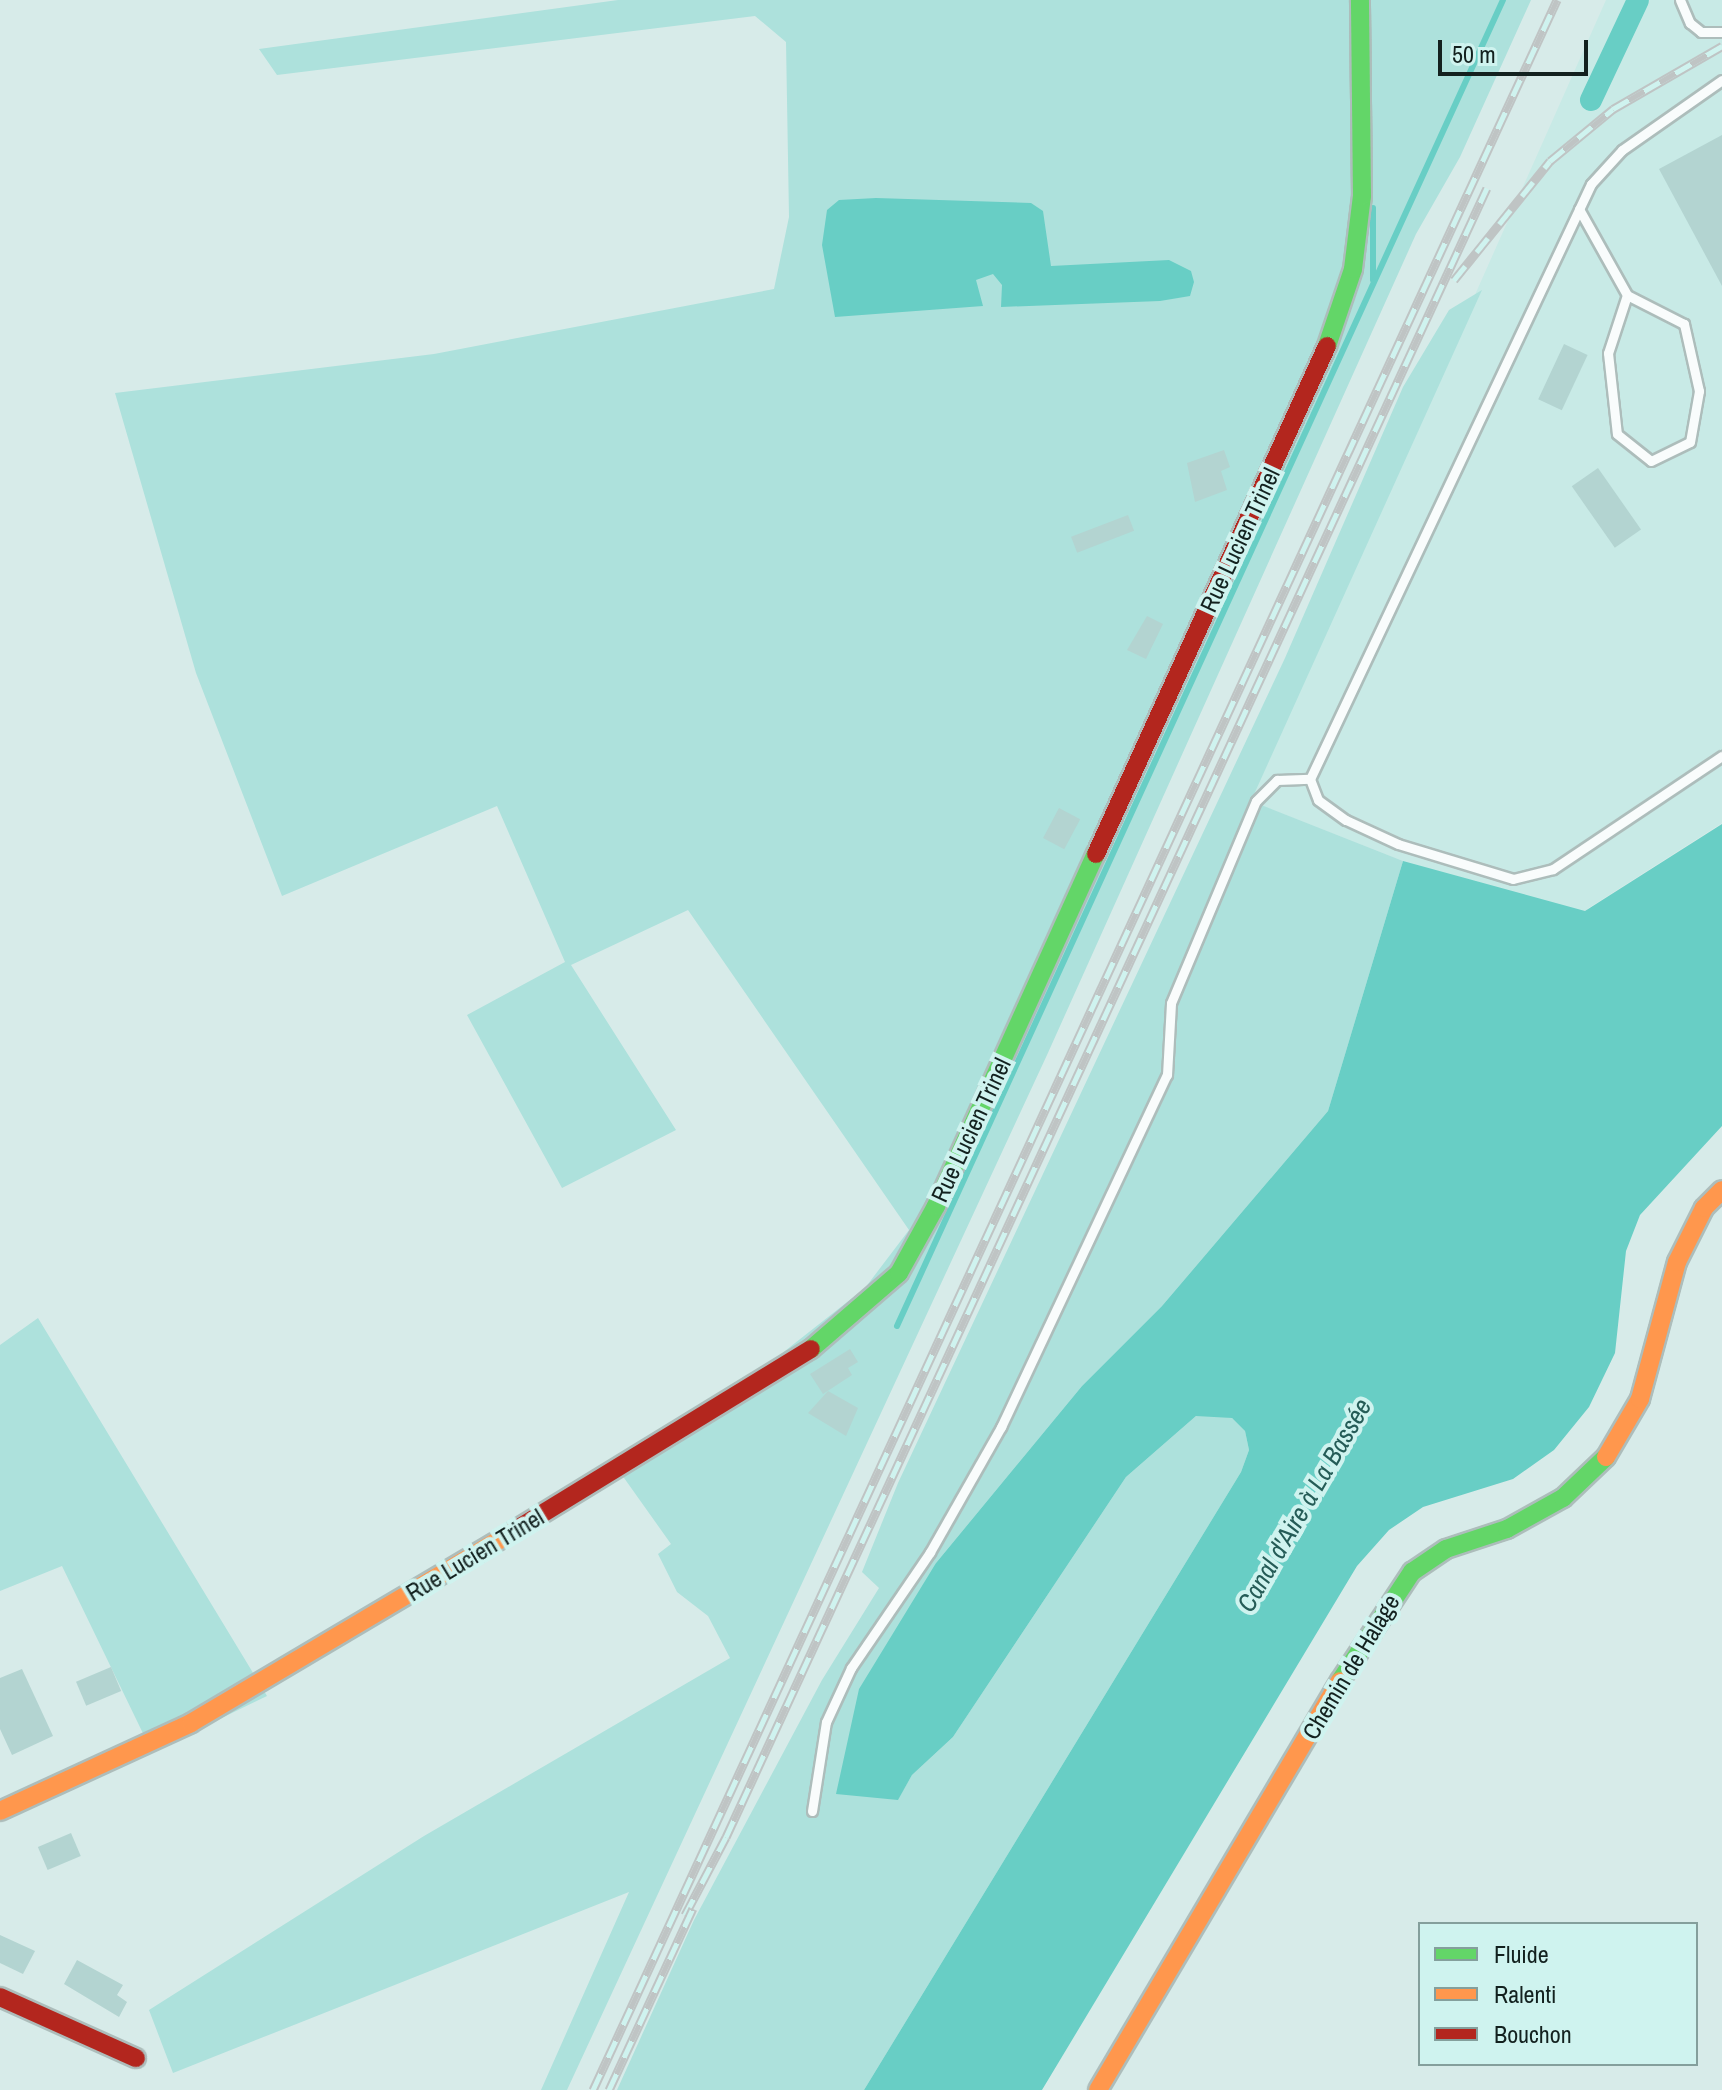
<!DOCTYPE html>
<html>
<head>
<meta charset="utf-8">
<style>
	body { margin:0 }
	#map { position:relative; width:1722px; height:2090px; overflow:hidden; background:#d7ebe9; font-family:"Archivo Narrow",sans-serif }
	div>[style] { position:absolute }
	.built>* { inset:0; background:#c8eae6 }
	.green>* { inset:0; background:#ade1dc }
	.water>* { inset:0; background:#68cec5 }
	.stream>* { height:6px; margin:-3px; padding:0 3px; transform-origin:3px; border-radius:3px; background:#68cec5 }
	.canal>* { height:22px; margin:-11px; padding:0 11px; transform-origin:11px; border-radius:11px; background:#68cec5 }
	.building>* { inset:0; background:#b3d4d1; transform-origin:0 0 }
	.roads { filter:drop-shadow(2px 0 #adbdbb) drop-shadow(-2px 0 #adbdbb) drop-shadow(0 2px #adbdbb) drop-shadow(0 -2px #adbdbb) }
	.lane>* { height:9px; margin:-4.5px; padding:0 4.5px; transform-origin:4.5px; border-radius:4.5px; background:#f9fcfc }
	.fast>* { height:18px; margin:-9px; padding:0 9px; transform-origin:9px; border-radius:9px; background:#63d668 }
	.slow>* { height:18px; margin:-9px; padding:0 9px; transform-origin:9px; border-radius:9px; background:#ff974d }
	.jam>* { height:18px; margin:-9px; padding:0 9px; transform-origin:9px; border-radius:9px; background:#b3261e }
	.rail>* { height:9px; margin-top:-4.5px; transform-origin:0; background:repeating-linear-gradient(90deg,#cff3ef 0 18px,#bfc4c4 0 36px); box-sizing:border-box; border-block:2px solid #bfc4c4 }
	span { translate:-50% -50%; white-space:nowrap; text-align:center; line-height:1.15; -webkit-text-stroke:8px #cff3ef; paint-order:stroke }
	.street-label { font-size:24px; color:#13211f }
	.water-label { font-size:26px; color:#255c57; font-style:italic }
	.legend { position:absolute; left:1418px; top:1922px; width:280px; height:144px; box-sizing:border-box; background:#cff3ef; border:2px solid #849f9c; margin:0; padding:10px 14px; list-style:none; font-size:24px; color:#13211f }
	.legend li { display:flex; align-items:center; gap:16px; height:40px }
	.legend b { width:40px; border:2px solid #849f9c }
	.scale { position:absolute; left:1438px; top:40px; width:150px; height:36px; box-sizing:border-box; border:4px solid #13211f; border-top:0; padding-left:10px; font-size:24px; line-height:28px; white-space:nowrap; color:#13211f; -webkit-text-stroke:6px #cff3ef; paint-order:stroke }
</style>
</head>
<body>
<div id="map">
	<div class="built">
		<i style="clip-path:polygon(1606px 0,1722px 0,1722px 823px,1587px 909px,1624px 1013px,1403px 861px,1250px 801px)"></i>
	</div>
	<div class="green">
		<i style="clip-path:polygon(618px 0,1531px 0,1460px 157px,1416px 234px,1047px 1055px,567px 2090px,541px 2090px,629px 1892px,173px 2073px,149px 2010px,424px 1836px,730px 1658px,708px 1616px,677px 1592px,658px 1554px,671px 1544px,612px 1461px,776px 1358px,865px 1288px,909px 1230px,688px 910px,571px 965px,676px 1130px,562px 1188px,467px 1015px,565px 962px,497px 806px,282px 896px,196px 673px,115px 393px,434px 354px,774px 289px,789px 217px,786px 42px,755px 16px,277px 75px,259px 49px)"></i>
		<i style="clip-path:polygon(1482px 290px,1251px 801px,1403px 861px,1328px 1111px,1162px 1306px,1082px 1386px,936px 1563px,898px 1799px,912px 1775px,953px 1737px,1126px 1477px,1196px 1416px,1215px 1414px,1232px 1418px,1245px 1431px,1249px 1450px,1241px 1472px,864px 2090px,617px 2090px,694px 1920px,822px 1680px,879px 1588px,862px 1572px,898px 1483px,1285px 658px,1403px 387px,1449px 310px)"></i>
		<i style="clip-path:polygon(38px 1318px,267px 1696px,152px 1752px,62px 1566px,0 1591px,0 1345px)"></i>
	</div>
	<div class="water">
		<i style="clip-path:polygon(876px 198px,1031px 203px,1043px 211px,1051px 266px,1169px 260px,1191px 271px,1194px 282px,1190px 296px,1160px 301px,1001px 307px,1002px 285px,993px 274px,976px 280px,983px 306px,835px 317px,822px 245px,827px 210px,839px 200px)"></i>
		<i style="clip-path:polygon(1722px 824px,1722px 1126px,1640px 1215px,1626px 1251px,1615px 1353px,1589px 1407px,1554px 1450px,1513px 1479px,1423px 1507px,1389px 1530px,1357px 1566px,1042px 2090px,864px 2090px,1241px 1472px,1249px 1450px,1245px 1431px,1232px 1418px,1196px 1416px,1126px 1477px,953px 1737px,912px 1775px,898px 1800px,836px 1794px,859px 1689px,936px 1563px,1082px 1386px,1162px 1306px,1328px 1111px,1403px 861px,1585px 911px)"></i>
	</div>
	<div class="stream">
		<i style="left:1373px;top:280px;width:72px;rotate:-90deg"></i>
		<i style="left:897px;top:1326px;width:1458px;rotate:-65.44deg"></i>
	</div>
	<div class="canal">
		<i style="left:1591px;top:100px;width:110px;rotate:-64.8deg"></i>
	</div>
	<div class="building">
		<i style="clip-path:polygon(1722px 135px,1722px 286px,1659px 169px)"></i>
		<i style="left:1564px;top:344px;width:26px;height:61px;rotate:25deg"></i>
		<i style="clip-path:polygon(1224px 450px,1230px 467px,1221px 471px,1227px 490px,1195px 502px,1187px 463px)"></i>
		<i style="left:1598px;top:468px;width:75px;height:32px;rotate:55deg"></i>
		<i style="left:1128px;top:515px;width:17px;height:61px;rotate:69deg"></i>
		<i style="clip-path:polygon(1147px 616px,1163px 624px,1146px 659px,1127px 650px)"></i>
		<i style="left:1059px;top:808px;width:24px;height:34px;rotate:28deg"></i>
		<i style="clip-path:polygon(850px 1349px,858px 1362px,848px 1368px,852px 1375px,823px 1394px,810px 1374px)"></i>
		<i style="clip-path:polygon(828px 1391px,858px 1408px,846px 1436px,808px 1413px)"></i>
		<i style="left:111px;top:1667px;width:26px;height:38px;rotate:67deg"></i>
		<i style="clip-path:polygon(22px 1669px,53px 1736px,12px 1755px,0 1729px,0 1678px)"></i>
		<i style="left:71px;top:1833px;width:25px;height:36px;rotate:67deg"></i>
		<i style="clip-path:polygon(0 1935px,35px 1951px,23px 1974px,0 1963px)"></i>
		<i style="clip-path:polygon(77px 1960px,123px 1985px,117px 1995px,127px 2002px,119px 2017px,64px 1984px)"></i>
	</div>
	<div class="roads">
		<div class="lane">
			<i style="left:1680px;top:0;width:25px;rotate:67deg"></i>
			<i style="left:1690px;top:23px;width:14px;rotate:39deg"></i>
			<i style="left:1701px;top:32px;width:21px"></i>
			<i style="left:1579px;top:209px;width:98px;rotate:60.8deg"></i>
			<i style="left:1627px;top:295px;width:61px;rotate:108.1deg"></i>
			<i style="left:1608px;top:353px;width:81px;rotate:83.7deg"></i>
			<i style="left:1617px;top:434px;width:43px;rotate:38.5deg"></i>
			<i style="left:1651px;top:461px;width:43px;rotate:-26deg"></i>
			<i style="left:1690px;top:442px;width:52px;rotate:-80deg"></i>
			<i style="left:1699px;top:391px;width:69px;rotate:-102.6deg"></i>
			<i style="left:1684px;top:324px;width:64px;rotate:-153deg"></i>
			<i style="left:1310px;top:779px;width:22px;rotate:69deg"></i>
			<i style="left:1318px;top:800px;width:34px;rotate:36deg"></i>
			<i style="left:1346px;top:820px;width:57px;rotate:24.8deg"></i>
			<i style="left:1398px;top:844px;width:120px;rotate:16.9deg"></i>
			<i style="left:1513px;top:879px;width:41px;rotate:-14deg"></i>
			<i style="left:1553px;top:869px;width:203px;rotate:-33.8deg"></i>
			<i style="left:812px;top:1811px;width:90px;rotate:-81.1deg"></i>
			<i style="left:826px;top:1722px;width:60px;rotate:-65.2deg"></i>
			<i style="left:851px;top:1668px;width:140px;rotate:-55.7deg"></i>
			<i style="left:930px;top:1552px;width:144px;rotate:-60.4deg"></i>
			<i style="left:1001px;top:1427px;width:389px;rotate:-64.8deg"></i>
			<i style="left:1167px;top:1075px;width:72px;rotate:-86.8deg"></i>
			<i style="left:1171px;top:1003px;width:219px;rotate:-67.2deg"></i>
			<i style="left:1256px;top:801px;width:30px;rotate:-45deg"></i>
			<i style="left:1277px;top:780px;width:33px;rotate:-2deg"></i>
			<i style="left:1310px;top:779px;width:658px;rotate:-64.72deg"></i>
			<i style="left:1591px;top:184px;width:46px;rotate:-47.6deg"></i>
			<i style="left:1622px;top:150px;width:122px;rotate:-35deg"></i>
		</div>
		<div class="fast">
			<i style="left:1327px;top:346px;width:81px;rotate:-71.3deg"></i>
			<i style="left:1353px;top:269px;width:74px;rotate:-83deg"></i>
			<i style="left:1362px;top:196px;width:196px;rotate:-90.6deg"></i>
			<i style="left:811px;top:1349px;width:116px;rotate:-40.8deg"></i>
			<i style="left:899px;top:1273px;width:77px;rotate:-61.1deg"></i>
			<i style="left:936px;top:1206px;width:387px;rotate:-65.6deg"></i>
			<i style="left:1340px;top:1681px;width:131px;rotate:-56.6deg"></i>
			<i style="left:1412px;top:1572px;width:41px;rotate:-34.1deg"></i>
			<i style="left:1446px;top:1549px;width:64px;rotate:-18.2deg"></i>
			<i style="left:1507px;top:1529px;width:64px;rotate:-29deg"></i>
			<i style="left:1563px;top:1498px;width:59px;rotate:-43.6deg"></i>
		</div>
		<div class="slow">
			<i style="left:1606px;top:1457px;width:67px;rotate:-59.6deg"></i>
			<i style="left:1640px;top:1399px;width:142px;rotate:-74.9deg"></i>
			<i style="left:1677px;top:1262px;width:60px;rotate:-63.4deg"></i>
			<i style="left:1704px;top:1208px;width:25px;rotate:-45deg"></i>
			<i style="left:0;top:1811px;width:210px;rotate:-24.7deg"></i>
			<i style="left:191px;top:1723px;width:370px;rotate:-30.7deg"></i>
			<i style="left:1098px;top:2090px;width:475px;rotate:-59.4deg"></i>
		</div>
		<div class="jam">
			<i style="left:1096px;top:854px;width:558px;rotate:-65.55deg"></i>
			<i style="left:509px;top:1534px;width:354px;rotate:-31.5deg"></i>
			<i style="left:0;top:1997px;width:149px;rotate:24.2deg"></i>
		</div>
	</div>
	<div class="rail">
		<i style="left:1454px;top:280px;width:153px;rotate:-51.1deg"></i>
		<i style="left:1550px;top:161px;width:82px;rotate:-39.5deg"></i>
		<i style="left:1613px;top:109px;width:126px;rotate:-30deg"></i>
		<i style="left:685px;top:1915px;width:88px;rotate:-62.3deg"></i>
		<i style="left:726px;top:1837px;width:1816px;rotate:-65.23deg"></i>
		<i style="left:593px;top:2090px;width:2302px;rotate:-65.24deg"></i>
		<i style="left:609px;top:2090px;width:200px;rotate:-65.2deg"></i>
	</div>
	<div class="street-label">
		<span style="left:1240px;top:540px;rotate:-65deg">Rue Lucien Trinel</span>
		<span style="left:971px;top:1130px;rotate:-65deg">Rue Lucien Trinel</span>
		<span style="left:475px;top:1555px;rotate:-31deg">Rue Lucien Trinel</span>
		<span style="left:1351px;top:1667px;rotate:-59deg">Chemin de Halage</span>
	</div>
	<div class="water-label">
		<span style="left:1304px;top:1505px;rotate:-60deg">Canal d'Aire à La Bassée</span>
	</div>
	<ul class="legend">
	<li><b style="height:10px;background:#63d668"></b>Fluide</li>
	<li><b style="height:10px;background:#ff974d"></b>Ralenti</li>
	<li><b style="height:10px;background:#b3261e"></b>Bouchon</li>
	</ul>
	<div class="scale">50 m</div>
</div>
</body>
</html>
